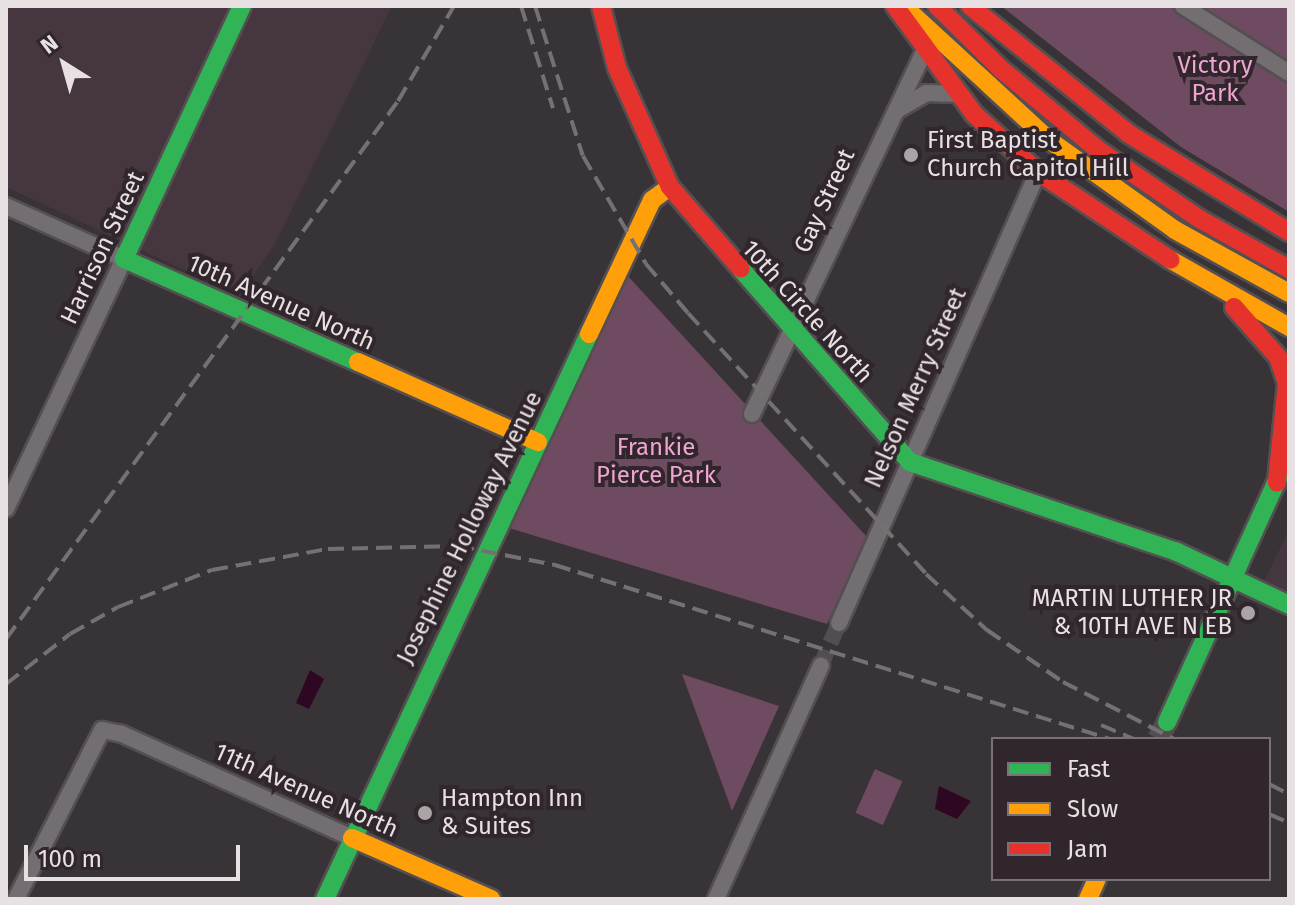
<!DOCTYPE html>
<html>
<head>
<meta charset="utf-8">
<style>
	body { margin:0 }
	#map { position:relative; width:1295px; height:905px; overflow:hidden; background:#383336; font-family:"Fira Sans",sans-serif }
	div>[style] { position:absolute }
	.built>* { inset:0; background:#46363f }
	.green>* { inset:0; background:#6e4b60; transform-origin:0 0 }
	.water>* { inset:0; background:#2e0823 }
	.street-tunnel>* { height:16px; margin-top:-8px; transform-origin:0; background:repeating-linear-gradient(90deg,#524d50 0 16px,transparent 0 24px) }
	.secondary-tunnel>* { height:22px; margin-top:-11px; transform-origin:0; background:repeating-linear-gradient(90deg,#524d50 0 22px,transparent 0 33px) }
	.roads { filter:drop-shadow(2px 0 #544f51) drop-shadow(-2px 0 #544f51) drop-shadow(0 2px #544f51) drop-shadow(0 -2px #544f51) }
	.street>* { height:16px; margin:-8px; padding:0 8px; transform-origin:8px; border-radius:8px; background:#736e71 }
	.fast>* { height:18px; margin:-9px; padding:0 9px; transform-origin:9px; border-radius:9px; background:#30b455 }
	.slow>* { height:18px; margin:-9px; padding:0 9px; transform-origin:9px; border-radius:9px; background:#ff9f0a }
	.jam>* { height:18px; margin:-9px; padding:0 9px; transform-origin:9px; border-radius:9px; background:#e5322d }
	.rail>* { height:4px; margin-top:-2px; transform-origin:0; background:repeating-linear-gradient(90deg,#757173 0 16px,transparent 0 24px) }
	.dots>* { width:22px; height:22px; translate:-50% -50%; box-sizing:border-box; border:4px solid #30262c; border-radius:50% }
	span { translate:-50% -50%; white-space:nowrap; text-align:center; line-height:1.15; -webkit-text-stroke:8px #30262c; paint-order:stroke }
	.park-label { font-size:24px; color:#f0a4d1 }
	.poi-label { font-size:24px; color:#e8e1e4 }
	.left { translate:0 -50%; text-align:left }
	.right { translate:-100% -50%; text-align:right }
	.street-label { font-size:24px; color:#e8e1e4 }
	.frame { position:absolute; inset:0; border:8px solid #e8e1e4; pointer-events:none }
	.legend { position:absolute; left:991px; top:737px; width:280px; height:144px; box-sizing:border-box; background:#30262c; border:2px solid #7a7176; margin:0; padding:10px 14px; list-style:none; font-size:24px; color:#e8e1e4 }
	.legend li { display:flex; align-items:center; gap:16px; height:40px }
	.legend b { width:40px; border:2px solid #7a7176 }
	.north { position:absolute; left:24px; top:24px; width:80px; height:80px; -webkit-text-stroke:6px #30262c; paint-order:stroke; rotate:323deg; font-size:22px; font-weight:700; line-height:32px; text-align:center; color:#e8e1e4 }
	.north::after { content:''; display:block; margin:auto; width:28px; height:36px; background:#e8e1e4; clip-path:polygon(50% 0,100% 100%,50% 72%,0 100%) }
	.scale { position:absolute; left:24px; top:845px; width:216px; height:36px; box-sizing:border-box; border:4px solid #e8e1e4; border-top:0; padding-left:10px; font-size:24px; line-height:28px; white-space:nowrap; color:#e8e1e4; -webkit-text-stroke:6px #30262c; paint-order:stroke }
</style>
</head>
<body>
<div id="map">
	<div class="built">
		<i style="clip-path:polygon(6px 6px,392px 6px,276px 242px,240px 296px,6px 187px)"></i>
		<i style="clip-path:polygon(1289px 530px,1289px 598px,1262px 585px)"></i>
	</div>
	<div class="green">
		<i style="clip-path:polygon(1001px 6px,1289px 6px,1289px 212px,1181px 147px)"></i>
		<i style="clip-path:polygon(627px 275px,867px 537px,827px 624px,509px 528px)"></i>
		<i style="clip-path:polygon(682px 674px,779px 706px,732px 811px)"></i>
		<i style="left:875px;top:769px;width:30px;height:48px;rotate:24deg"></i>
	</div>
	<div class="water">
		<i style="clip-path:polygon(310px 670px,324px 679px,309px 709px,296px 703px)"></i>
		<i style="clip-path:polygon(939px 786px,971px 801px,957px 819px,935px 809px)"></i>
	</div>
	<div class="street-tunnel">
		<i style="left:821px;top:665px;width:46px;rotate:-66.8deg"></i>
	</div>
	<div class="secondary-tunnel">
		<i style="left:1158px;top:739px;width:19px;rotate:-62deg"></i>
	</div>
	<div class="roads">
		<div class="street">
			<i style="left:1183px;top:6px;width:125px;rotate:32.3deg"></i>
			<i style="left:897px;top:110px;width:34px;rotate:-30deg"></i>
			<i style="left:926px;top:93px;width:32px;rotate:2deg"></i>
			<i style="left:6px;top:206px;width:129px;rotate:24.2deg"></i>
			<i style="left:124px;top:259px;width:276px;rotate:115.3deg"></i>
			<i style="left:752px;top:414px;width:401px;rotate:-64.6deg"></i>
			<i style="left:839px;top:623px;width:493px;rotate:-66.2deg"></i>
			<i style="left:16px;top:899px;width:190px;rotate:-63deg"></i>
			<i style="left:102px;top:730px;width:20px;rotate:11deg"></i>
			<i style="left:122px;top:734px;width:252px;rotate:24.3deg"></i>
			<i style="left:716px;top:899px;width:256px;rotate:-65.8deg"></i>
		</div>
		<div class="fast">
			<i style="left:242px;top:6px;width:279px;rotate:115deg"></i>
			<i style="left:124px;top:259px;width:256px;rotate:23.8deg"></i>
			<i style="left:741px;top:269px;width:257px;rotate:48.8deg"></i>
			<i style="left:910px;top:462px;width:280px;rotate:18.6deg"></i>
			<i style="left:1175px;top:551px;width:126px;rotate:25.3deg"></i>
			<i style="left:1167px;top:722px;width:279px;rotate:-65.5deg"></i>
			<i style="left:325px;top:899px;width:624px;rotate:-64.96deg"></i>
		</div>
		<div class="slow">
			<i style="left:911px;top:13px;width:188px;rotate:42.6deg"></i>
			<i style="left:1049px;top:140px;width:155px;rotate:35.5deg"></i>
			<i style="left:1175px;top:230px;width:130px;rotate:28.9deg"></i>
			<i style="left:1171px;top:260px;width:136px;rotate:29.6deg"></i>
			<i style="left:589px;top:334px;width:148px;rotate:-64.8deg"></i>
			<i style="left:652px;top:200px;width:22px;rotate:-36deg"></i>
			<i style="left:358px;top:362px;width:197px;rotate:24deg"></i>
			<i style="left:352px;top:838px;width:152px;rotate:23.7deg"></i>
			<i style="left:1088px;top:899px;width:22px;rotate:-66deg"></i>
		</div>
		<div class="jam">
			<i style="left:601px;top:6px;width:64px;rotate:75.5deg"></i>
			<i style="left:617px;top:68px;width:130px;rotate:66deg"></i>
			<i style="left:670px;top:187px;width:108px;rotate:49.1deg"></i>
			<i style="left:895px;top:6px;width:134px;rotate:53.8deg"></i>
			<i style="left:974px;top:114px;width:86px;rotate:42.2deg"></i>
			<i style="left:1038px;top:172px;width:159px;rotate:33.5deg"></i>
			<i style="left:937px;top:6px;width:91px;rotate:44.6deg"></i>
			<i style="left:1002px;top:70px;width:124px;rotate:39.7deg"></i>
			<i style="left:1097px;top:149px;width:122px;rotate:34.3deg"></i>
			<i style="left:1198px;top:218px;width:104px;rotate:29.3deg"></i>
			<i style="left:970px;top:6px;width:204px;rotate:38.8deg"></i>
			<i style="left:1129px;top:134px;width:188px;rotate:31.5deg"></i>
			<i style="left:1234px;top:307px;width:67px;rotate:48.7deg"></i>
			<i style="left:1278px;top:357px;width:28px;rotate:71deg"></i>
			<i style="left:1287px;top:383px;width:100px;rotate:95.8deg"></i>
		</div>
	</div>
	<div class="rail">
		<i style="left:521px;top:6px;width:107px;rotate:72.6deg"></i>
		<i style="left:535px;top:6px;width:157px;rotate:72.3deg"></i>
		<i style="left:583px;top:156px;width:125px;rotate:59.7deg"></i>
		<i style="left:646px;top:264px;width:65px;rotate:49.4deg"></i>
		<i style="left:688px;top:313px;width:353px;rotate:47.6deg"></i>
		<i style="left:926px;top:574px;width:83px;rotate:42.6deg"></i>
		<i style="left:987px;top:630px;width:92px;rotate:34.4deg"></i>
		<i style="left:1063px;top:682px;width:125px;rotate:27.2deg"></i>
		<i style="left:6px;top:639px;width:666px;rotate:-53.92deg"></i>
		<i style="left:398px;top:101px;width:110px;rotate:-59.5deg"></i>
		<i style="left:6px;top:684px;width:81px;rotate:-38deg"></i>
		<i style="left:70px;top:634px;width:55px;rotate:-29.4deg"></i>
		<i style="left:118px;top:607px;width:101px;rotate:-21.5deg"></i>
		<i style="left:212px;top:570px;width:118px;rotate:-10.3deg"></i>
		<i style="left:328px;top:549px;width:130px;rotate:-1.3deg"></i>
		<i style="left:458px;top:546px;width:99px;rotate:11.1deg"></i>
		<i style="left:555px;top:565px;width:582px;rotate:17.41deg"></i>
		<i style="left:1101px;top:725px;width:36px;rotate:23deg"></i>
		<i style="left:1269px;top:784px;width:22px;rotate:27deg"></i>
		<i style="left:1269px;top:814px;width:22px;rotate:24deg"></i>
	</div>
	<div class="dots">
		<i style="left:911px;top:155px;background:#aaa4a7"></i>
		<i style="left:1248px;top:613px;background:#aaa4a7"></i>
		<i style="left:425px;top:813px;background:#aaa4a7"></i>
	</div>
	<div class="park-label">
		<span style="left:1215px;top:80px">Victory<br>Park</span>
		<span style="left:656px;top:462px">Frankie<br>Pierce Park</span>
	</div>
	<div class="poi-label">
		<span class="left" style="left:927px;top:155px">First Baptist<br>Church Capitol Hill</span>
		<span class="right" style="left:1232px;top:613px">MARTIN LUTHER JR<br>&amp; 10TH AVE N EB</span>
		<span class="left" style="left:441px;top:813px">Hampton Inn<br>&amp; Suites</span>
	</div>
	<div class="street-label">
		<span style="left:825px;top:201px;rotate:-65deg">Gay Street</span>
		<span style="left:103px;top:248px;rotate:-65deg">Harrison Street</span>
		<span style="left:281px;top:303px;rotate:24deg">10th Avenue North</span>
		<span style="left:807px;top:312px;rotate:48deg">10th Circle North</span>
		<span style="left:916px;top:388px;rotate:-66deg">Nelson Merry Street</span>
		<span style="left:470px;top:528px;rotate:-64deg">Josephine Holloway Avenue</span>
		<span style="left:306px;top:791px;rotate:24deg">11th Avenue North</span>
	</div>
	<div class="frame"></div>
	<ul class="legend">
	<li><b style="height:10px;background:#30b455"></b>Fast</li>
	<li><b style="height:10px;background:#ff9f0a"></b>Slow</li>
	<li><b style="height:10px;background:#e5322d"></b>Jam</li>
	</ul>
	<div class="north">N</div>
	<div class="scale">100 m</div>
</div>
</body>
</html>
